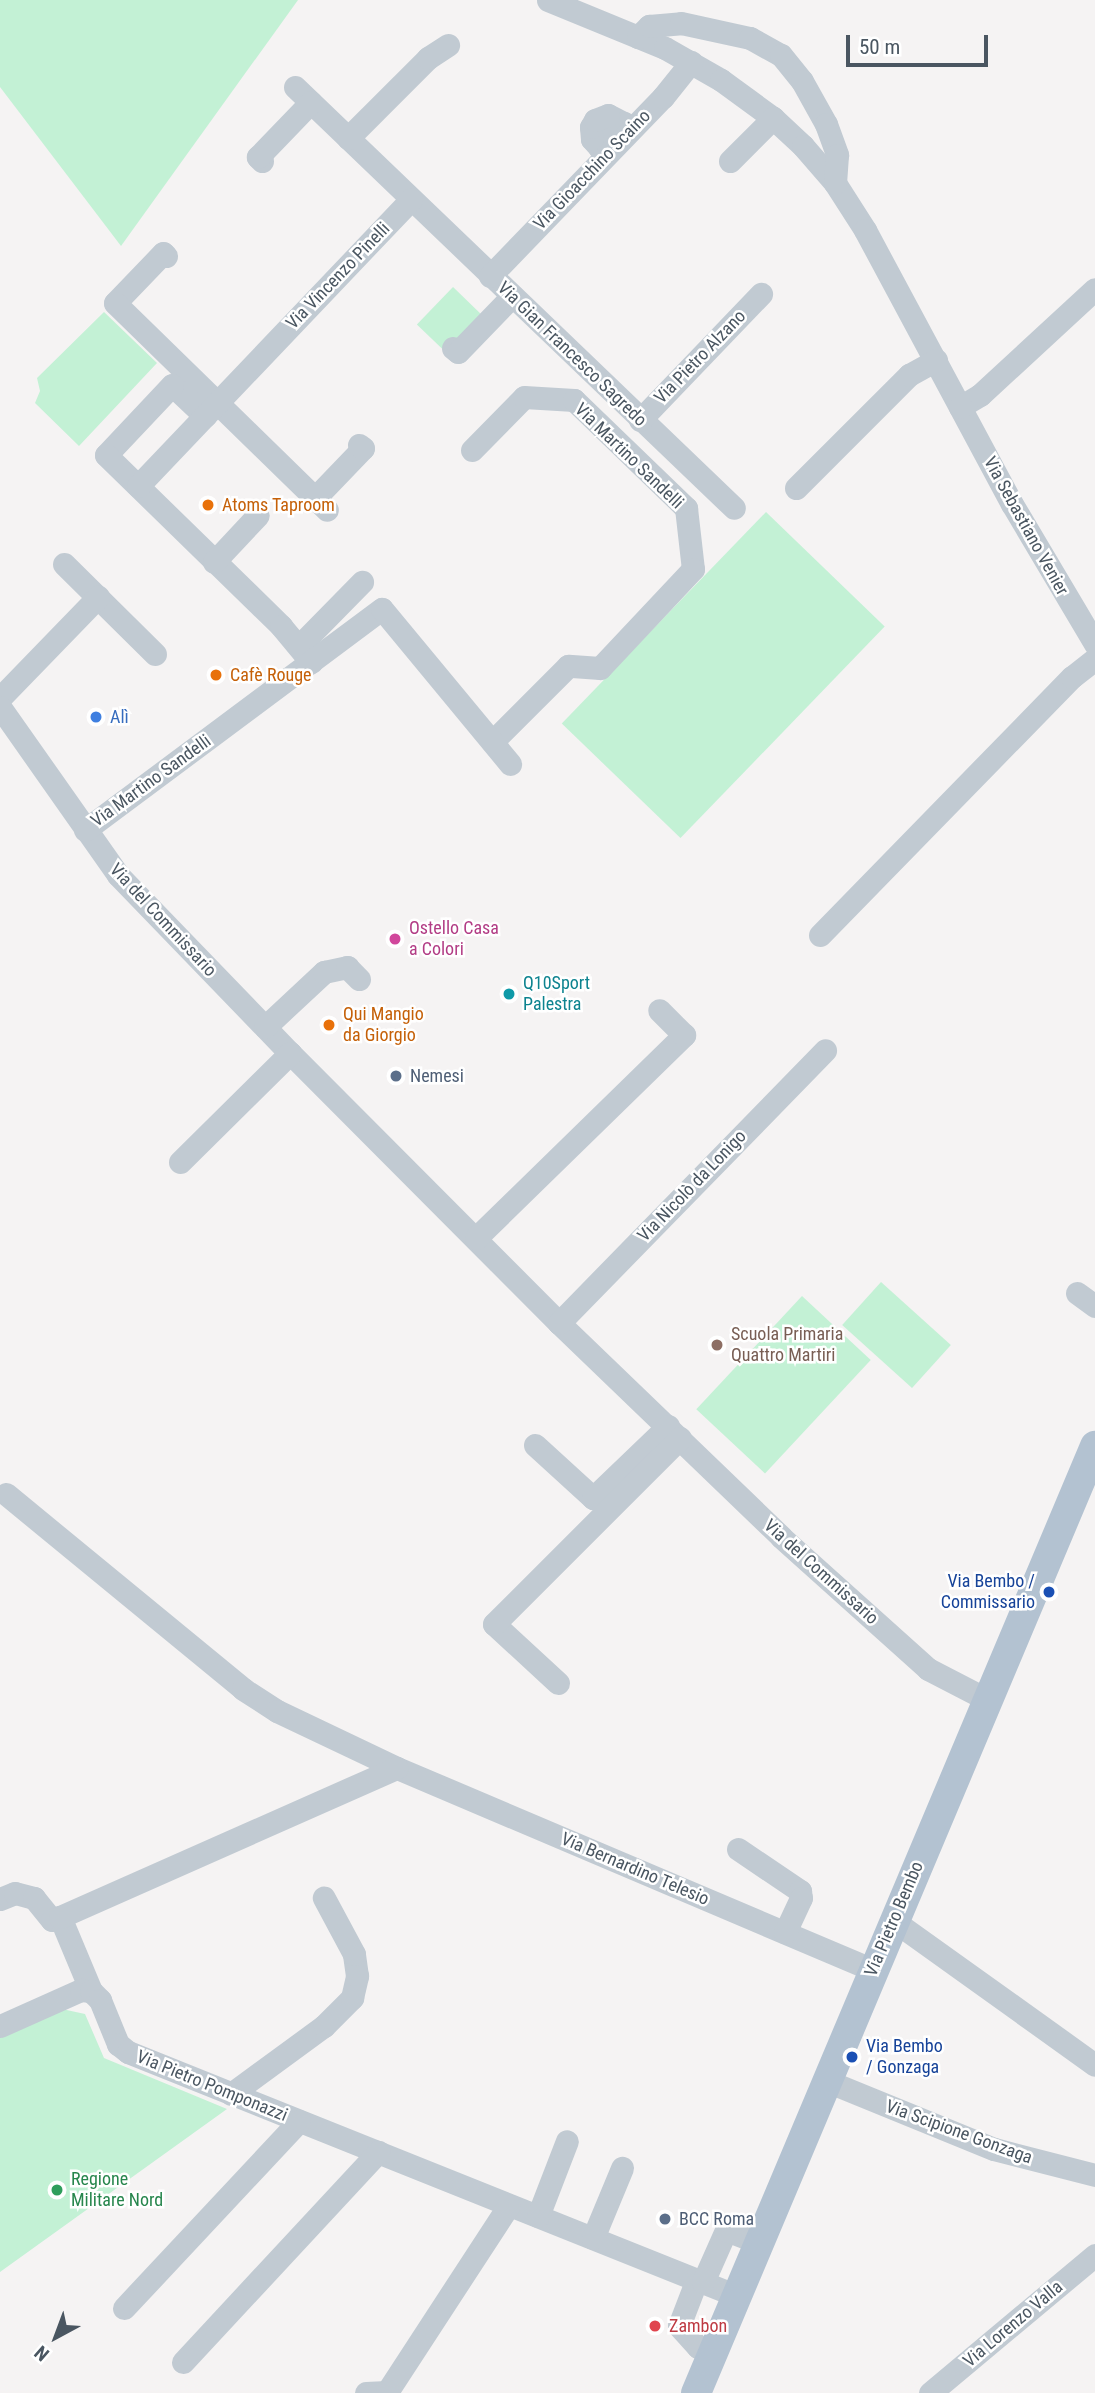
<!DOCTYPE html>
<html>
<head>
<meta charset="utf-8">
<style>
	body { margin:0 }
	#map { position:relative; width:1095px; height:2393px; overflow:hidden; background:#f5f3f3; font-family:"Roboto Condensed",sans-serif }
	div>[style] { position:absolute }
	.green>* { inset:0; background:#c3f1d5; transform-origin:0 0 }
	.minor>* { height:23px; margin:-11.5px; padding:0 11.5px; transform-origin:11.5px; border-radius:11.5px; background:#c1cad2 }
	.major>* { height:30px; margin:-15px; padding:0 15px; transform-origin:15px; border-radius:15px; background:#b3c2d1 }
	.dots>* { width:19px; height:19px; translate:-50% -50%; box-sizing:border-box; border:4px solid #fff; border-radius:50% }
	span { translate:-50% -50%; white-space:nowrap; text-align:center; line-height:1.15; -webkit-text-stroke:5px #fff; paint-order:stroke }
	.street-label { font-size:18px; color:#4a5661 }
	.food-label { font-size:18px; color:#c56008 }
	.left { translate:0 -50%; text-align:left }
	.shop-label { font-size:18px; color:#366cbe }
	.hotel-label { font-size:18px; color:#b23c85 }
	.culture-label { font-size:18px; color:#0d838f }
	.service-label { font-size:18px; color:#4e5e75 }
	.education-label { font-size:18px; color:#785e54 }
	.transit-label { font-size:18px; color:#164399 }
	.right { translate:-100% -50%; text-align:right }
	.leisure-label { font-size:18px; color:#27864d }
	.health-label { font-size:18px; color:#be3a42 }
	.north { position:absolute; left:21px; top:2302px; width:70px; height:70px; -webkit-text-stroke:5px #fff; paint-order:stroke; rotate:221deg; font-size:19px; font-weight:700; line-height:28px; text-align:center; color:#4a5661 }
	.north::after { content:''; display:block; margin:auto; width:24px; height:32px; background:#4a5661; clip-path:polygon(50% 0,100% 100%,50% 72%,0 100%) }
	.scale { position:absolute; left:846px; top:35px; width:142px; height:32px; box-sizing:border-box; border:4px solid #4a5661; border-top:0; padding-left:9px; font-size:21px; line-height:24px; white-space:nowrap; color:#4a5661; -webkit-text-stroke:5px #fff; paint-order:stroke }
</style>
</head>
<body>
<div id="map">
	<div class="green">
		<i style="clip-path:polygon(0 0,298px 0,121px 246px,0 87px)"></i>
		<i style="left:453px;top:287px;width:42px;height:52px;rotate:44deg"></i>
		<i style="clip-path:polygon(104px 312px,157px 363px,79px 446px,35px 403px,40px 391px,37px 378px)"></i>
		<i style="left:766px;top:512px;width:165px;height:294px;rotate:44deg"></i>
		<i style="left:881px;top:1282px;width:94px;height:58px;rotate:42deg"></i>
		<i style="left:802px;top:1296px;width:94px;height:155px;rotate:43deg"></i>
		<i style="clip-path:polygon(62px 2009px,85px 2014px,104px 2058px,227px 2109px,0 2272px,0 2038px)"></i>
	</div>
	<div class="minor">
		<i style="left:548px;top:0;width:126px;rotate:22.3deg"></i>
		<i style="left:665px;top:48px;width:64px;rotate:29.7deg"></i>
		<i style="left:721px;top:80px;width:64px;rotate:36.2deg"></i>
		<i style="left:773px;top:118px;width:41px;rotate:43deg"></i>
		<i style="left:803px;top:146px;width:49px;rotate:49.1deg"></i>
		<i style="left:835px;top:183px;width:56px;rotate:57.4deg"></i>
		<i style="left:865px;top:230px;width:311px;rotate:61.8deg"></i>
		<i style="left:1012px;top:504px;width:163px;rotate:59.3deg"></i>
		<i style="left:638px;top:37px;width:16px;rotate:-45deg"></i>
		<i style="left:649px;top:26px;width:32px;rotate:-5deg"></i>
		<i style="left:681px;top:23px;width:71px;rotate:12.3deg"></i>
		<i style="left:750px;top:38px;width:35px;rotate:29deg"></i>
		<i style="left:781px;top:55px;width:33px;rotate:51deg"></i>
		<i style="left:802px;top:81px;width:49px;rotate:60.8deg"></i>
		<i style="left:826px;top:124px;width:33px;rotate:70deg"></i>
		<i style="left:837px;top:155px;width:28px;rotate:94deg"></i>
		<i style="left:295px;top:87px;width:608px;rotate:43.8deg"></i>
		<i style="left:608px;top:115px;width:18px;rotate:27deg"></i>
		<i style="left:624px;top:123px;width:35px;rotate:134deg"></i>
		<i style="left:600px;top:148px;width:12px;rotate:-132deg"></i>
		<i style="left:592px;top:139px;width:12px;rotate:-95deg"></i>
		<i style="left:591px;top:127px;width:8px;rotate:-60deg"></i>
		<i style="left:595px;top:120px;width:14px;rotate:-21deg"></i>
		<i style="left:348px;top:138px;width:113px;rotate:-45deg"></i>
		<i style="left:428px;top:58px;width:24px;rotate:-33deg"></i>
		<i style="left:262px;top:161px;width:6px;rotate:-135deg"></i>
		<i style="left:258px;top:157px;width:76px;rotate:-46.1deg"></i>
		<i style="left:730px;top:161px;width:61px;rotate:-45deg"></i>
		<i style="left:166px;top:256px;width:4px;rotate:-135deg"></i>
		<i style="left:163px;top:253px;width:69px;rotate:133.8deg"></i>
		<i style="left:115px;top:303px;width:296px;rotate:44.3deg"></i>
		<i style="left:490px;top:276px;width:249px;rotate:-46deg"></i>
		<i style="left:663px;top:97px;width:45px;rotate:-51.3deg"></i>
		<i style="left:453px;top:348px;width:6px;rotate:39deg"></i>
		<i style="left:458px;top:352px;width:78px;rotate:-46deg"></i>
		<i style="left:960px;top:407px;width:23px;rotate:-31deg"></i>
		<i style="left:980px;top:395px;width:156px;rotate:-42.7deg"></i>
		<i style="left:205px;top:416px;width:45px;rotate:-136.8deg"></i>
		<i style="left:172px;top:385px;width:96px;rotate:133.3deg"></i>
		<i style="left:106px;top:455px;width:245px;rotate:44.3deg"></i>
		<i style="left:281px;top:626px;width:47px;rotate:50.2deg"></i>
		<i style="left:640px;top:420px;width:175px;rotate:-46.2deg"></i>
		<i style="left:472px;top:450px;width:74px;rotate:-45.5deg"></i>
		<i style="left:524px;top:397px;width:50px;rotate:3.4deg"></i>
		<i style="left:574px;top:400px;width:156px;rotate:44deg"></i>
		<i style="left:686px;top:508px;width:61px;rotate:83.5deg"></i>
		<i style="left:693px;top:569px;width:136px;rotate:133.2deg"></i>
		<i style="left:600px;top:668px;width:32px;rotate:-176deg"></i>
		<i style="left:568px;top:666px;width:107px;rotate:135deg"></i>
		<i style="left:138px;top:486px;width:396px;rotate:-46.4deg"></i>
		<i style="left:796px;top:488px;width:160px;rotate:-45deg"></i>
		<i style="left:909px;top:375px;width:31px;rotate:-29deg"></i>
		<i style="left:315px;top:498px;width:69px;rotate:-46.2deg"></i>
		<i style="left:363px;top:448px;width:5px;rotate:-143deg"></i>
		<i style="left:214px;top:562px;width:64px;rotate:-46.9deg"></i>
		<i style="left:64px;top:564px;width:128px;rotate:44.7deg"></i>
		<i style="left:299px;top:646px;width:90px;rotate:-45.5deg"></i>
		<i style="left:0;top:698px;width:141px;rotate:-45.9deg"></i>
		<i style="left:0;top:707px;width:205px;rotate:54.9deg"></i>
		<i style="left:118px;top:875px;width:248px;rotate:46deg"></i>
		<i style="left:290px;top:1053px;width:381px;rotate:45.1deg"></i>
		<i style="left:559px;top:1323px;width:308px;rotate:43.9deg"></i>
		<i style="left:781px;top:1537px;width:198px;rotate:41.9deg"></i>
		<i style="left:928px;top:1669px;width:68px;rotate:27.3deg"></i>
		<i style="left:85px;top:830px;width:370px;rotate:-36.7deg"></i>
		<i style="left:382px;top:609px;width:201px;rotate:50.4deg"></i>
		<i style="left:820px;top:935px;width:361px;rotate:-45.7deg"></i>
		<i style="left:1072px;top:677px;width:29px;rotate:-38deg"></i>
		<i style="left:265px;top:1027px;width:81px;rotate:-43deg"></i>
		<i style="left:324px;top:972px;width:24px;rotate:-12deg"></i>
		<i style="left:347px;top:967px;width:17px;rotate:45deg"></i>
		<i style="left:180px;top:1162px;width:155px;rotate:-44.7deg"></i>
		<i style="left:476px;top:1238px;width:291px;rotate:-44.3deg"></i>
		<i style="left:684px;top:1035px;width:35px;rotate:-135deg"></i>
		<i style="left:1077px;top:1293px;width:22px;rotate:36deg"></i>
		<i style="left:559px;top:1323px;width:381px;rotate:-45.7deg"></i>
		<i style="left:535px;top:1445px;width:79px;rotate:42.4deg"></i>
		<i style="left:593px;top:1498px;width:104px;rotate:-43.8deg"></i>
		<i style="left:6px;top:1494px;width:307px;rotate:39.4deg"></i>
		<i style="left:243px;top:1689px;width:40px;rotate:32.9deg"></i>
		<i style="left:277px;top:1711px;width:133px;rotate:25.4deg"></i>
		<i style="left:397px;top:1768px;width:517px;rotate:22.99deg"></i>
		<i style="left:558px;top:1683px;width:87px;rotate:-137.3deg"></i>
		<i style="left:494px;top:1624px;width:263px;rotate:-45deg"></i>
		<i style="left:738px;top:1849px;width:75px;rotate:34.1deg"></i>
		<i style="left:800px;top:1891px;width:7px;rotate:82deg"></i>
		<i style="left:801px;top:1898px;width:38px;rotate:115deg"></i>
		<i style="left:0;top:1899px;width:16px;rotate:-22deg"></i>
		<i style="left:15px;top:1893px;width:20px;rotate:15deg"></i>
		<i style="left:34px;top:1898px;width:28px;rotate:51deg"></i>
		<i style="left:52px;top:1920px;width:9px;rotate:-21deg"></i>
		<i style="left:60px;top:1917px;width:80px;rotate:67.3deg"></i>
		<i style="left:60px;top:1917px;width:368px;rotate:-23.9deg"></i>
		<i style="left:894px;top:1921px;width:247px;rotate:35.6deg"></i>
		<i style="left:0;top:2026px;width:89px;rotate:-24deg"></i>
		<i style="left:81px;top:1990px;width:10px;rotate:6deg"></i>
		<i style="left:91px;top:1991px;width:13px;rotate:45deg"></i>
		<i style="left:100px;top:2000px;width:48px;rotate:67.8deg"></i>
		<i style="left:118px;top:2044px;width:13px;rotate:39deg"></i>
		<i style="left:128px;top:2052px;width:656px;rotate:21.83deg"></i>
		<i style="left:827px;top:2081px;width:180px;rotate:22.2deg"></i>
		<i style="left:994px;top:2149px;width:104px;rotate:14.4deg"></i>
		<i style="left:231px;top:2094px;width:115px;rotate:-36.2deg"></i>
		<i style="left:324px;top:2026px;width:40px;rotate:-45deg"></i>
		<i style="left:352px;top:1998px;width:23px;rotate:-77deg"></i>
		<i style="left:357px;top:1976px;width:22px;rotate:-98deg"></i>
		<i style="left:354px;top:1954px;width:64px;rotate:-118.2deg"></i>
		<i style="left:538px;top:2216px;width:80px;rotate:-68.9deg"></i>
		<i style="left:593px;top:2238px;width:76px;rotate:-67.5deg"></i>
		<i style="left:697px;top:2279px;width:50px;rotate:111deg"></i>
		<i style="left:679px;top:2326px;width:28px;rotate:48deg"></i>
		<i style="left:698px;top:2347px;width:17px;rotate:25deg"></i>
		<i style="left:703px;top:2282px;width:57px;rotate:-66.1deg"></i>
		<i style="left:726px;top:2230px;width:36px;rotate:21deg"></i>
		<i style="left:124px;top:2308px;width:256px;rotate:-46.9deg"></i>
		<i style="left:183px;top:2362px;width:287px;rotate:-47.1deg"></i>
		<i style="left:366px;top:2393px;width:21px;rotate:-3deg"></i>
		<i style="left:387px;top:2392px;width:223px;rotate:-56.9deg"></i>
		<i style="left:930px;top:2393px;width:215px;rotate:-39.9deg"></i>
	</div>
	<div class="major">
		<i style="left:696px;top:2393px;width:1028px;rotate:-67.15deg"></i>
	</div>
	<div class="dots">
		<i style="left:208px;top:505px;background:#e8710a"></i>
		<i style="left:216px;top:675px;background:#e8710a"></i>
		<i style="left:96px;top:717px;background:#3f7fe0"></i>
		<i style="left:395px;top:939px;background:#d1479c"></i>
		<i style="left:509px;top:994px;background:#0f9aa8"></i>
		<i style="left:329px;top:1025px;background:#e8710a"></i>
		<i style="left:396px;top:1076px;background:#5c6f8a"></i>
		<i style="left:717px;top:1345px;background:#8d6e63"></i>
		<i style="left:1049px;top:1592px;background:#1a4fb4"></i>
		<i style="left:852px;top:2057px;background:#1a4fb4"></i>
		<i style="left:57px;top:2190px;background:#2e9e5b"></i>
		<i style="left:665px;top:2219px;background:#5c6f8a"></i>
		<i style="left:655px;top:2326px;background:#e0444e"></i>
	</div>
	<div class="street-label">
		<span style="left:592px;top:170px;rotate:-46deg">Via Gioacchino Scaino</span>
		<span style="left:338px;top:276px;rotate:-46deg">Via Vincenzo Pinelli</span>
		<span style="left:572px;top:354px;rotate:44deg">Via Gian Francesco Sagredo</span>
		<span style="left:700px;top:357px;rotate:-46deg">Via Pietro Alzano</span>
		<span style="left:629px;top:456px;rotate:44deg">Via Martino Sandelli</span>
		<span style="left:1026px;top:526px;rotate:61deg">Via Sebastiano Venier</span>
		<span style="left:151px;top:781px;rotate:-36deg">Via Martino Sandelli</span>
		<span style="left:163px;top:920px;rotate:47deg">Via del Commissario</span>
		<span style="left:692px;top:1186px;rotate:-46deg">Via Nicolò da Lonigo</span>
		<span style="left:821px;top:1572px;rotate:42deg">Via del Commissario</span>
		<span style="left:635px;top:1869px;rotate:23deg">Via Bernardino Telesio</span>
		<span style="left:894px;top:1919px;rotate:-67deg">Via Pietro Bembo</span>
		<span style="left:212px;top:2086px;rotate:22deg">Via Pietro Pomponazzi</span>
		<span style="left:959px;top:2132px;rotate:20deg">Via Scipione Gonzaga</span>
		<span style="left:1013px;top:2324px;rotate:-40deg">Via Lorenzo Valla</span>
	</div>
	<div class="food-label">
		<span class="left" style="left:222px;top:505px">Atoms Taproom</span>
		<span class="left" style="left:230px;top:675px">Cafè Rouge</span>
		<span class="left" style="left:343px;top:1025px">Qui Mangio<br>da Giorgio</span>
	</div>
	<div class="shop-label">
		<span class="left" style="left:110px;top:717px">Alì</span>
	</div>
	<div class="hotel-label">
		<span class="left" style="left:409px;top:939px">Ostello Casa<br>a Colori</span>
	</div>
	<div class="culture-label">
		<span class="left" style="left:523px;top:994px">Q10Sport<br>Palestra</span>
	</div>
	<div class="service-label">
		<span class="left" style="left:410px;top:1076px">Nemesi</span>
		<span class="left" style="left:679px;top:2219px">BCC Roma</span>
	</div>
	<div class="education-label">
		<span class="left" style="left:731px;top:1345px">Scuola Primaria<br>Quattro Martiri</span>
	</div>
	<div class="transit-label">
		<span class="right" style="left:1035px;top:1592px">Via Bembo /<br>Commissario</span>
		<span class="left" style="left:866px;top:2057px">Via Bembo<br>/ Gonzaga</span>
	</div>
	<div class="leisure-label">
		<span class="left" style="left:71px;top:2190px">Regione<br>Militare Nord</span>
	</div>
	<div class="health-label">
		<span class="left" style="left:669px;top:2326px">Zambon</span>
	</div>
	<div class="north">N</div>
	<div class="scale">50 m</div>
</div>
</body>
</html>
